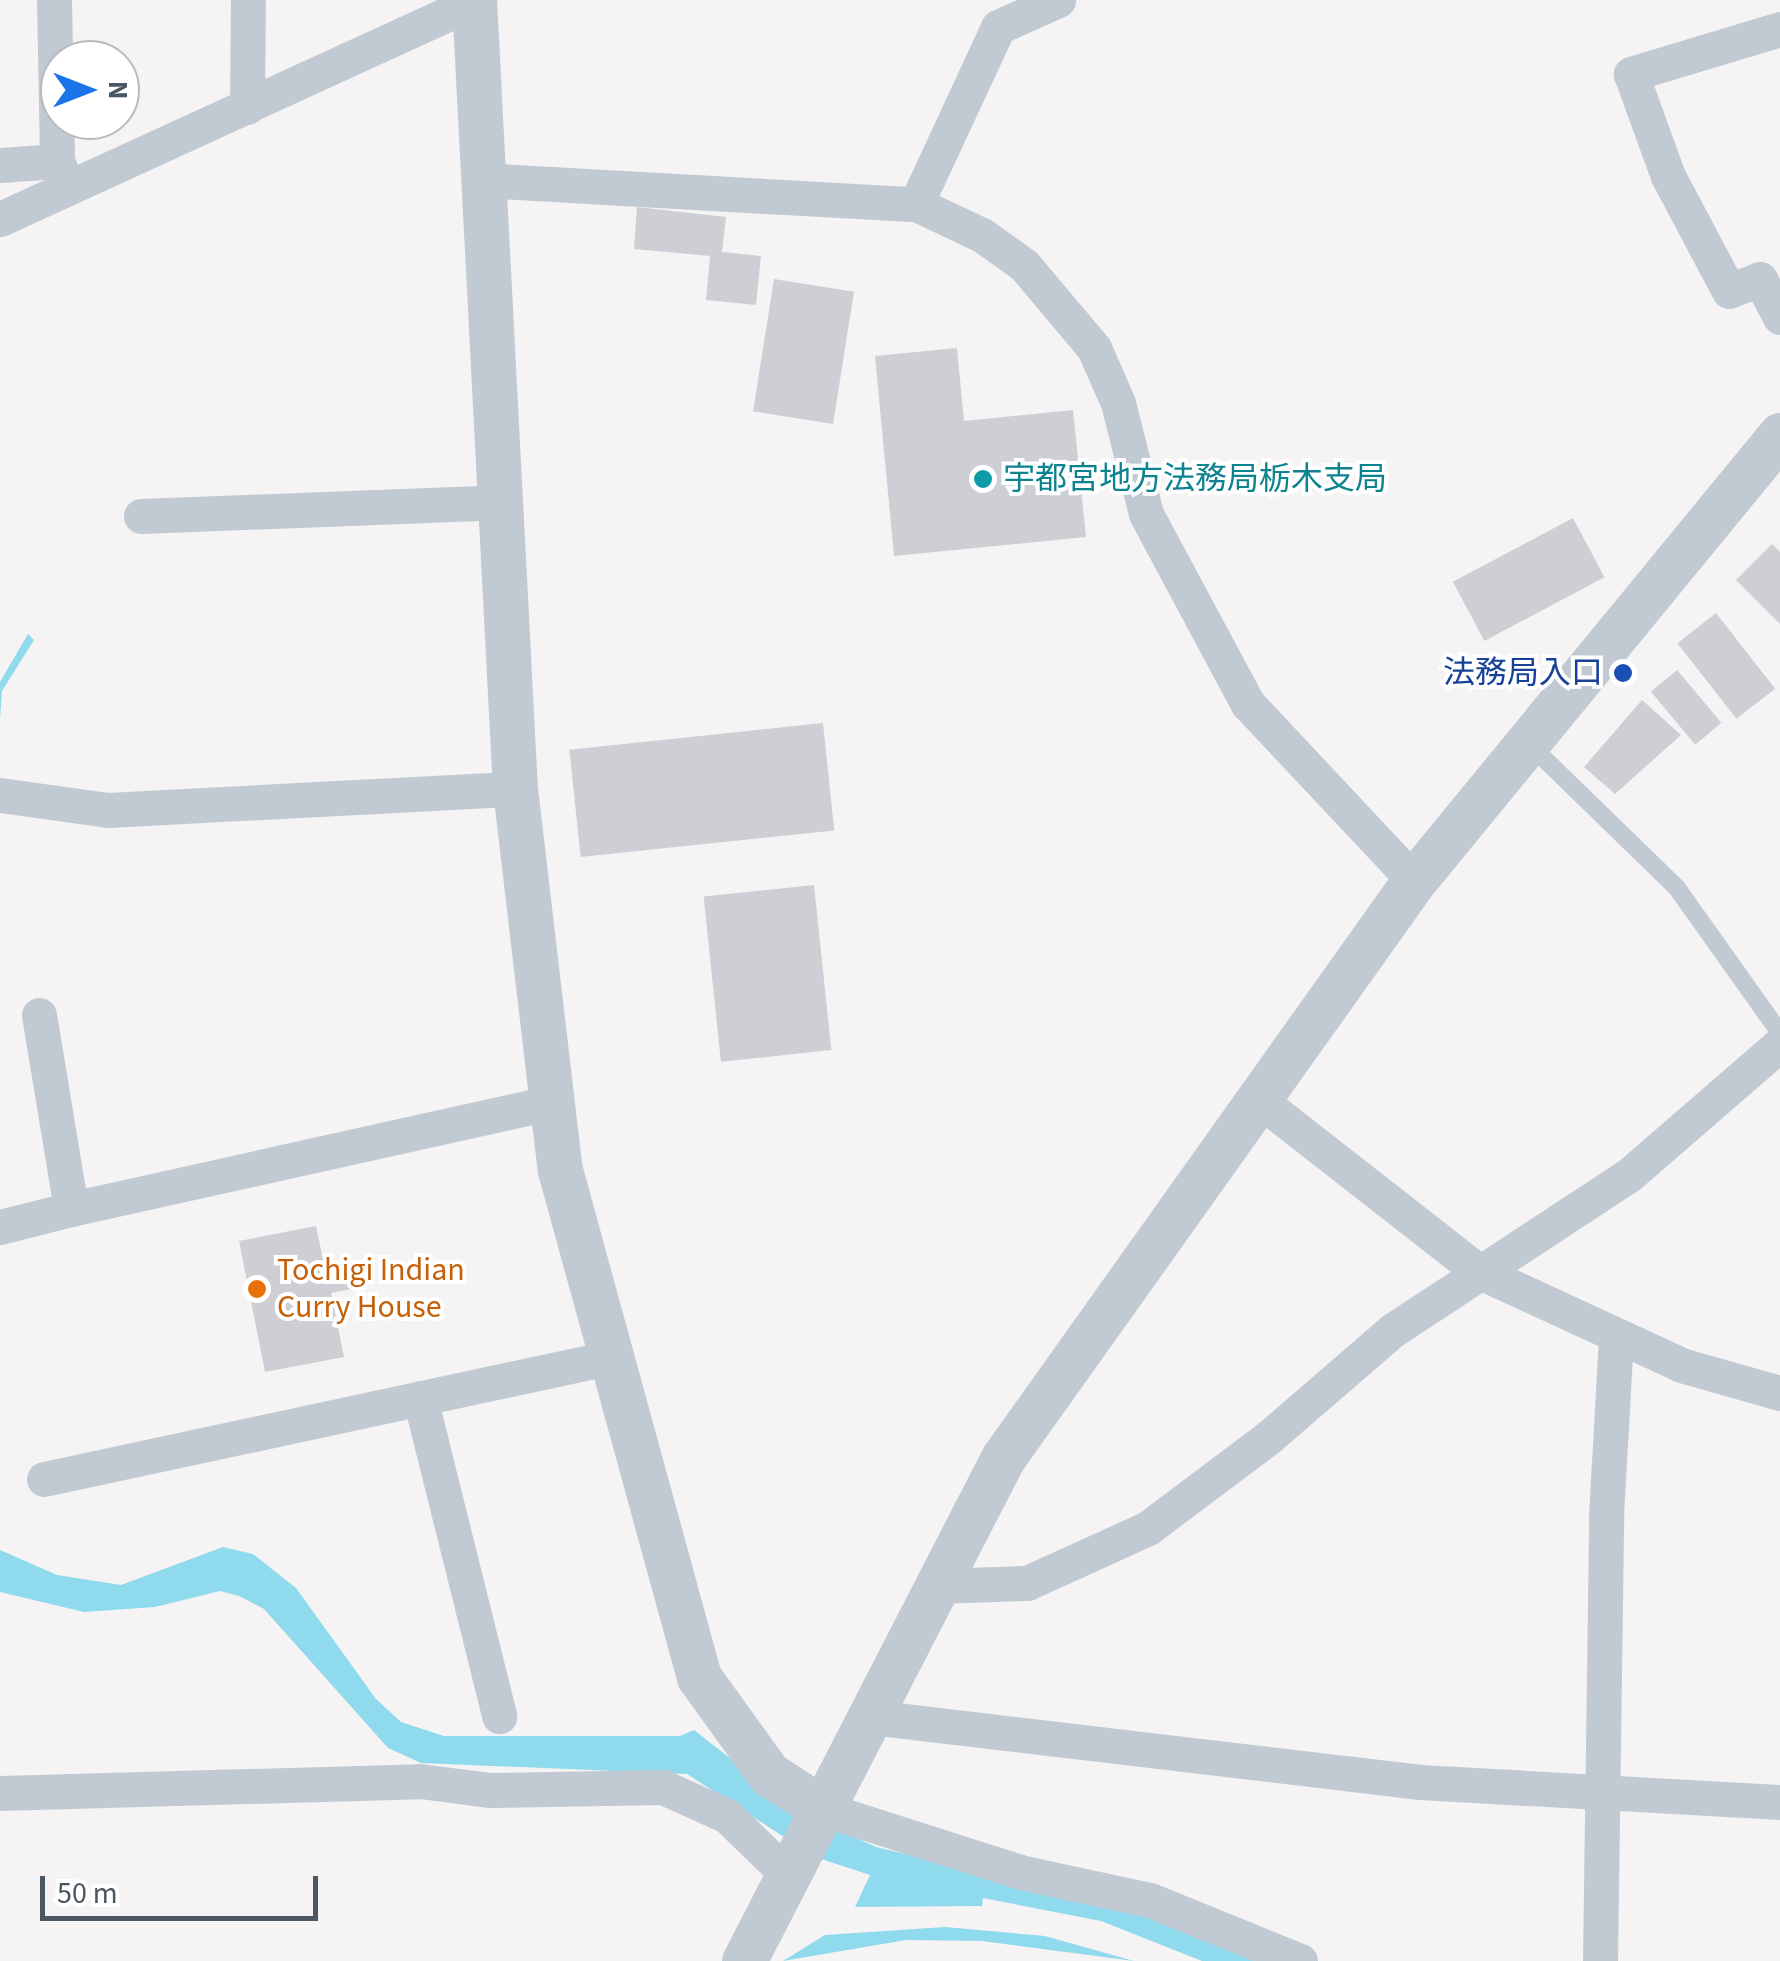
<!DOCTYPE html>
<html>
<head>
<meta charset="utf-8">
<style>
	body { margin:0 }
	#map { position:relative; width:1780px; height:1961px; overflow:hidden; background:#f5f3f3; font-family:"Source Sans 3","Noto Sans JP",sans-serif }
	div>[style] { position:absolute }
	.water>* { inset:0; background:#90daee }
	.building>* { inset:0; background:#cdcfd5; transform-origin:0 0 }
	.service>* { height:18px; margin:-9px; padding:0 9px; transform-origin:9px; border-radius:9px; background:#c1cad2 }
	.minor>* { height:35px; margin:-17.5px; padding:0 17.5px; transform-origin:17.5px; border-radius:17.5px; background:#c1cad2 }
	.tertiary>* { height:45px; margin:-22.5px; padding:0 22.5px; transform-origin:22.5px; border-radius:22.5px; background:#c1cad2 }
	.dots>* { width:28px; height:28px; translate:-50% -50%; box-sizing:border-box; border:5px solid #fff; border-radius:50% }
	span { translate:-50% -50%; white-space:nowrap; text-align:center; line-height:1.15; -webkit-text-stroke:8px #fff; paint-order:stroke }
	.culture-label { font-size:32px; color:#0d838f }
	.left { translate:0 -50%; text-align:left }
	.transit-label { font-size:32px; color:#164399 }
	.right { translate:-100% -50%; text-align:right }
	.food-label { font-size:32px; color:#c56008 }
	.north { position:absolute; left:40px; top:40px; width:100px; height:100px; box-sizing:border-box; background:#fff; border:2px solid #b7bbc0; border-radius:50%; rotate:90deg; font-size:28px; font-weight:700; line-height:40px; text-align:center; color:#4a5661 }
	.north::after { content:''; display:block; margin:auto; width:35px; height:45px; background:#1a73e8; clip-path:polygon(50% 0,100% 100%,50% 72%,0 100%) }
	.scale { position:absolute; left:40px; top:1876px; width:278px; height:45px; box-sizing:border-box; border:5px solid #4a5661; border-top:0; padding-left:12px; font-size:30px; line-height:35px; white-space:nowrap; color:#4a5661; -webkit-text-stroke:8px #fff; paint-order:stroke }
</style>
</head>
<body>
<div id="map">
	<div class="water">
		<i style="clip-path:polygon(28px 634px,34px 640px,2px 691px,0 719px,0 682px)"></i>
		<i style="clip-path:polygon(223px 1547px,253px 1554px,296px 1588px,376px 1699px,401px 1722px,444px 1736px,680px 1736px,694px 1730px,799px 1812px,876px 1847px,1121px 1905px,1263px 1961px,1202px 1961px,1101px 1921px,983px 1898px,982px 1906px,855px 1907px,870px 1875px,815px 1857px,687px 1774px,421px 1763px,388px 1748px,264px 1609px,239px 1596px,220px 1591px,155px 1607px,84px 1612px,0 1592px,0 1550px,57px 1575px,121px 1585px)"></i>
		<i style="clip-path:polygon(945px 1927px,1045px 1936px,1134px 1961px,982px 1941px,906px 1940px,783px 1961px,825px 1935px)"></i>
	</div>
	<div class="building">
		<i style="clip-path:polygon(637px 207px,726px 217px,722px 252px,761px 256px,756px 305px,706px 300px,710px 256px,634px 249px)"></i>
		<i style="left:774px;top:279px;width:81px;height:134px;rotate:9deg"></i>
		<i style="clip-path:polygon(957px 348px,964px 421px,1073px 410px,1086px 537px,894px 556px,875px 356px)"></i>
		<i style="left:1573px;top:518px;width:67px;height:136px;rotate:62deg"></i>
		<i style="clip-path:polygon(1772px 544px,1780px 552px,1780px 624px,1736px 580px)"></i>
		<i style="left:1716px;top:613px;width:96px;height:49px;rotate:52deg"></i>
		<i style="left:1677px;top:670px;width:69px;height:34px;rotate:50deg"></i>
		<i style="clip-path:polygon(1642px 700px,1681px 735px,1615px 794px,1584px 767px)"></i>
		<i style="left:823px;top:723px;width:108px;height:255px;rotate:84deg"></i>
		<i style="left:814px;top:885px;width:166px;height:111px;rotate:84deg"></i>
		<i style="clip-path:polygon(316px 1226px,325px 1269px,347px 1264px,352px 1289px,331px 1293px,344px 1357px,265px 1372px,239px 1241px)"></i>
	</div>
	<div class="service">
		<i style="left:1528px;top:743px;width:208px;rotate:44.2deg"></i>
		<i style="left:1677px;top:888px;width:178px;rotate:54.6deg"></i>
	</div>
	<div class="minor">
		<i style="left:54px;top:0;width:161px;rotate:88.9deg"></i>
		<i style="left:1780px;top:29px;width:156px;rotate:163.2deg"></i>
		<i style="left:1631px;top:74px;width:109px;rotate:70.1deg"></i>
		<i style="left:1668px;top:176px;width:130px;rotate:62.1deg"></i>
		<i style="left:1729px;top:291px;width:33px;rotate:-21deg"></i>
		<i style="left:1760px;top:279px;width:43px;rotate:62.2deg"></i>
		<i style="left:247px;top:107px;width:107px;rotate:-89.5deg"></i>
		<i style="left:0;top:165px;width:57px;rotate:-4deg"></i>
		<i style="left:57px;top:161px;width:22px;rotate:66deg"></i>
		<i style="left:480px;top:180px;width:437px;rotate:3.2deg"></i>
		<i style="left:916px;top:204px;width:73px;rotate:25.2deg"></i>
		<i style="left:982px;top:235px;width:52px;rotate:35.5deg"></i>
		<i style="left:1024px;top:265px;width:109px;rotate:49.9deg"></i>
		<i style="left:1094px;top:348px;width:60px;rotate:66.4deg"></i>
		<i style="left:1118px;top:403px;width:114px;rotate:75.8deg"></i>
		<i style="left:1146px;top:514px;width:216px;rotate:61.8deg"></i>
		<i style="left:1248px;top:704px;width:243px;rotate:46.8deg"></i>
		<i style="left:916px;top:204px;width:195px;rotate:-65.1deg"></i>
		<i style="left:998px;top:27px;width:66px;rotate:-24.2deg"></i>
		<i style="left:0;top:219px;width:526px;rotate:-24.62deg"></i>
		<i style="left:141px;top:516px;width:358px;rotate:-2.2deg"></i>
		<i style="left:0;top:795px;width:109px;rotate:7.9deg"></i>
		<i style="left:108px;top:810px;width:408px;rotate:-3deg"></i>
		<i style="left:39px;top:1015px;width:197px;rotate:80.6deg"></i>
		<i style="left:71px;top:1209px;width:489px;rotate:-12.5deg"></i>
		<i style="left:1258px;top:1099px;width:279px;rotate:38deg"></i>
		<i style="left:1478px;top:1271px;width:224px;rotate:24.8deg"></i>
		<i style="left:1681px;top:1365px;width:103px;rotate:15.8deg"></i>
		<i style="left:0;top:1227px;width:73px;rotate:-14.2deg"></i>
		<i style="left:420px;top:1398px;width:328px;rotate:76deg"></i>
		<i style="left:44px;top:1479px;width:582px;rotate:-12.1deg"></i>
		<i style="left:936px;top:1586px;width:91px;rotate:-1.9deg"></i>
		<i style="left:1027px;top:1583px;width:133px;rotate:-24.4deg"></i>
		<i style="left:1148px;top:1528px;width:151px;rotate:-36.9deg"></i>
		<i style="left:1269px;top:1437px;width:164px;rotate:-40.8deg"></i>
		<i style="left:1393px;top:1330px;width:282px;rotate:-33.3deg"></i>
		<i style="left:1629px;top:1175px;width:200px;rotate:-40.9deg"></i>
		<i style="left:871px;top:1717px;width:553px;rotate:6.75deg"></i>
		<i style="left:1420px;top:1782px;width:361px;rotate:3.2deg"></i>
		<i style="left:0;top:1793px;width:420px;rotate:-1.6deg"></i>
		<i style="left:420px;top:1781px;width:71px;rotate:7.3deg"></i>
		<i style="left:490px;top:1790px;width:173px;rotate:-1deg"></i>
		<i style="left:663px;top:1787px;width:70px;rotate:24.4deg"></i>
		<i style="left:727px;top:1816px;width:86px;rotate:44.1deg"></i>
		<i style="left:823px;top:1809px;width:207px;rotate:17.7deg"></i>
		<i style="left:1020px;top:1872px;width:133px;rotate:12.2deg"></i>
		<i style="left:1150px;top:1900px;width:162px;rotate:22.1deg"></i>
		<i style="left:1600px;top:1961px;width:445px;rotate:-89.2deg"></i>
		<i style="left:1606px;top:1516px;width:177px;rotate:-86.8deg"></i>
	</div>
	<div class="tertiary">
		<i style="left:474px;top:0;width:790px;rotate:87.03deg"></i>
		<i style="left:515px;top:789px;width:384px;rotate:83.3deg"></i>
		<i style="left:560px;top:1170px;width:526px;rotate:74.67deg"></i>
		<i style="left:699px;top:1677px;width:120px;rotate:54.2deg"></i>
		<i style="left:769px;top:1774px;width:64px;rotate:32.9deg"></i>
		<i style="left:744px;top:1961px;width:566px;rotate:-62.76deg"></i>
		<i style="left:1003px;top:1458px;width:708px;rotate:-54.54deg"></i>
		<i style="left:1414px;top:881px;width:577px;rotate:-50.63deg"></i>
	</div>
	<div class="dots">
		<i style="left:983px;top:479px;background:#0f9aa8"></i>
		<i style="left:1623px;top:673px;background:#1a4fb4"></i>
		<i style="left:257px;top:1289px;background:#e8710a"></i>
	</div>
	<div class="culture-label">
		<span class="left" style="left:1003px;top:479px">宇都宮地方法務局栃木支局</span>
	</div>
	<div class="transit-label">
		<span class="right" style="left:1603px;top:673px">法務局入口</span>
	</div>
	<div class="food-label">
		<span class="left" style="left:277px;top:1289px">Tochigi Indian<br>Curry House</span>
	</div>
	<div class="north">N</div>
	<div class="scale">50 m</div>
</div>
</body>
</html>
